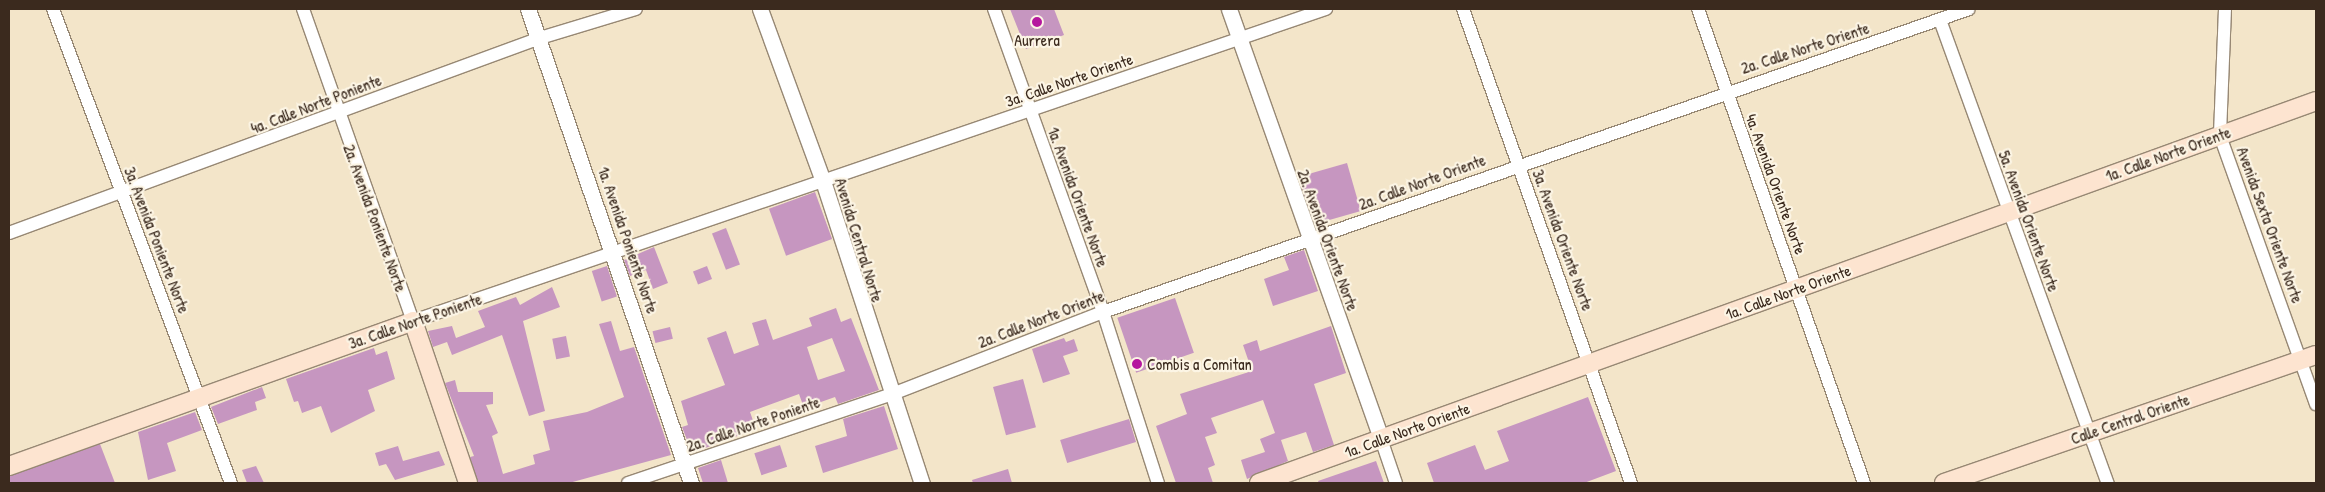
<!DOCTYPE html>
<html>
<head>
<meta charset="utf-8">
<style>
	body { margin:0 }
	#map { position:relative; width:2325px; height:492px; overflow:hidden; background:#f3e5c9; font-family:"Patrick Hand",sans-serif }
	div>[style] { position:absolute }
	.building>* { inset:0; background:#c696c0; transform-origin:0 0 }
	.roads { filter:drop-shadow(1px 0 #978874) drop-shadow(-1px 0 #978874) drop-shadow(0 1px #978874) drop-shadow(0 -1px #978874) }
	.minor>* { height:12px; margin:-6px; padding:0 6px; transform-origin:6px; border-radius:6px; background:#fff }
	.tertiary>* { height:15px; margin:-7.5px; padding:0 7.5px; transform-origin:7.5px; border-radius:7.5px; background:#fff }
	.secondary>* { height:18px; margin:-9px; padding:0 9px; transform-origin:9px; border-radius:9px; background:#fde4d0 }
	.dots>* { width:14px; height:14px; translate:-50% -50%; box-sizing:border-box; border:2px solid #fcf5e5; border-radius:50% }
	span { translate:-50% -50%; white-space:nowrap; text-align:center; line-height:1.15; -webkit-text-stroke:4.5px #fcf5e5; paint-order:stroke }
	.poi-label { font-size:16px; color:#3b2a1e }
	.left { translate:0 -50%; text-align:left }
	.street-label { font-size:16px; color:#3b2a1e }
	.frame { position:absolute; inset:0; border:10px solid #3b2a1e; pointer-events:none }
</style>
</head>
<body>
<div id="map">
	<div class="building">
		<i style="clip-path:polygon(1010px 9px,1054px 9px,1064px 35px,1026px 49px)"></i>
		<i style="left:1347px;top:163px;width:50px;height:50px;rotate:74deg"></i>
		<i style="left:815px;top:192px;width:50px;height:49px;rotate:70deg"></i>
		<i style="left:726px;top:228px;width:39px;height:15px;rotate:69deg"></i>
		<i style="clip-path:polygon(654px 247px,668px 283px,653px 289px,646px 270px,630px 276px,624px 260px)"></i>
		<i style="clip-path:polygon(1304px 250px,1318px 291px,1273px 306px,1264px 279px,1289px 270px,1284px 257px)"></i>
		<i style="left:607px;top:266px;width:32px;height:16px;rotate:72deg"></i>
		<i style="left:707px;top:266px;width:14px;height:15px;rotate:69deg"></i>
		<i style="clip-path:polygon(552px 287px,560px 307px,523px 321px,545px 411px,529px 416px,502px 335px,452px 355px,447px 342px,433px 347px,428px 331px,452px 326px,456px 338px,485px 327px,478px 311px,516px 297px,520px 305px)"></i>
		<i style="left:1175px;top:298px;width:58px;height:61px;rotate:71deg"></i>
		<i style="clip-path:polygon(evenodd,836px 308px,841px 322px,851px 318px,879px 390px,838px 404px,835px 397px,804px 408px,799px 394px,750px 412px,756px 429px,692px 453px,682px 427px,688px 425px,681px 401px,725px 385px,707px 338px,726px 331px,734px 354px,759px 345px,752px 323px,766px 319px,773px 340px,812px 326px,809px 318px,836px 308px,832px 338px,845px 371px,818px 380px,807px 347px,832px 338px)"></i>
		<i style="clip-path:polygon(611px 321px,620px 351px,634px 347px,671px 455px,569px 483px,478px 483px,470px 457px,474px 456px,445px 383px,455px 380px,458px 392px,493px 392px,493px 404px,486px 405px,498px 433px,492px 436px,503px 474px,535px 464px,533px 455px,550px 450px,543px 421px,587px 412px,624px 397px,599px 324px)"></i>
		<i style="clip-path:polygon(1331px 326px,1346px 373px,1314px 384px,1334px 445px,1313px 452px,1306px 432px,1281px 440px,1288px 461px,1247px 479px,1241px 460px,1265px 452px,1260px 439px,1275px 433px,1263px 400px,1211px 418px,1217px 433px,1205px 437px,1215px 465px,1208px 468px,1213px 483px,1176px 483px,1156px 426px,1187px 414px,1180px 394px,1252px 371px,1243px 345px,1257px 340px,1260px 351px)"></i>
		<i style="left:670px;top:327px;width:12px;height:18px;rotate:76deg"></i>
		<i style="left:566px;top:336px;width:21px;height:14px;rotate:79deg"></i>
		<i style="clip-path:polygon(1064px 338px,1066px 342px,1074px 339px,1078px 351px,1063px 356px,1070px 374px,1043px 383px,1032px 349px)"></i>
		<i style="clip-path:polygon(374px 348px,376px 355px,387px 351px,395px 379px,368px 390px,375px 411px,331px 433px,321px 406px,302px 413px,298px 401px,294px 402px,286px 379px)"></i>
		<i style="left:1023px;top:379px;width:50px;height:31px;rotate:75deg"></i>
		<i style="clip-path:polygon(262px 387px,266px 398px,255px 402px,257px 410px,218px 424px,211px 407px)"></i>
		<i style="clip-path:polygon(1588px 397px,1616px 471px,1584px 483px,1434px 483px,1427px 463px,1475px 445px,1485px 470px,1509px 461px,1497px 431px)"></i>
		<i style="clip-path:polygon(884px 406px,898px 449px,823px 473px,815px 446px,847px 436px,843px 419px)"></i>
		<i style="clip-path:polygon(195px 412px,202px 430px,167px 443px,176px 471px,148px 480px,138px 432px)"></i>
		<i style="left:1129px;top:419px;width:24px;height:72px;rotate:73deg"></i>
		<i style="clip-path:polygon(100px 444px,115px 483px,9px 483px,9px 476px)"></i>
		<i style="left:780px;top:445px;width:23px;height:27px;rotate:72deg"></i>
		<i style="clip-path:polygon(398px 446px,403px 461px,439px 451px,445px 465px,395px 480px,386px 464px,379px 466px,375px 453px)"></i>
		<i style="clip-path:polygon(721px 460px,728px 483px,703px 483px,698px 468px)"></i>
		<i style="clip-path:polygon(1376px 461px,1384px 483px,1319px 483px,1318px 481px)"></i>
		<i style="clip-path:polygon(256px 466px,264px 483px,247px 483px,242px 470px)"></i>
		<i style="clip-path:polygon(1008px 469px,1012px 483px,973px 483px,972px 480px)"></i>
	</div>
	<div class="roads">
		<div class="minor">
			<i style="left:53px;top:9px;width:506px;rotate:69.42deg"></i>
			<i style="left:303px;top:9px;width:331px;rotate:70.6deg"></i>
			<i style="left:413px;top:321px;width:965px;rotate:-18.87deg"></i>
			<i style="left:994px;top:9px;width:322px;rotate:70.2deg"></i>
			<i style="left:1103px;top:312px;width:180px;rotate:72.2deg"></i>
			<i style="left:1463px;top:9px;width:503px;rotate:70.48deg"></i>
			<i style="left:1698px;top:9px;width:502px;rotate:70.7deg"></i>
			<i style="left:2225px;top:9px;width:127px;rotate:92.3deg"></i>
			<i style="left:2220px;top:136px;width:285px;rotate:70.3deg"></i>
			<i style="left:1940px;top:20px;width:493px;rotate:70.1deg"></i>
			<i style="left:9px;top:233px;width:566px;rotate:-20.16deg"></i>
			<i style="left:540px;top:38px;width:100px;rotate:-16.8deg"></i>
			<i style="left:1381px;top:439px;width:46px;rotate:71.2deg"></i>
			<i style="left:628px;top:483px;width:276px;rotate:-18.6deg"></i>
			<i style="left:890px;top:395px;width:229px;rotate:-21.3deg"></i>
			<i style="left:1103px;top:312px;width:917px;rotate:-19.28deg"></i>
		</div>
		<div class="tertiary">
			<i style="left:528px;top:9px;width:501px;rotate:71.02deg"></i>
			<i style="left:760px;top:9px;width:183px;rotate:69.9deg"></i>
			<i style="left:823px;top:181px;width:318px;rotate:71.9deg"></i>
			<i style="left:1229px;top:9px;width:456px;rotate:70.5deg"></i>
		</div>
		<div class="secondary">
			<i style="left:9px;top:466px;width:429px;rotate:-19.7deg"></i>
			<i style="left:413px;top:321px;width:171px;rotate:71.2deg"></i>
			<i style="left:1259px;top:483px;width:1124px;rotate:-19.87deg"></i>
			<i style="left:1944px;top:483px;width:393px;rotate:-19deg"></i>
		</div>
	</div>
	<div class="dots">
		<i style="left:1037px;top:22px;background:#b5179e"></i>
		<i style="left:1137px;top:364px;background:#b5179e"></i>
	</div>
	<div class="poi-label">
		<span style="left:1037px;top:40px">Aurrera</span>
		<span class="left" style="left:1147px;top:364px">Combis a Comitan</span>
	</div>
	<div class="street-label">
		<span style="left:1805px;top:48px;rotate:-18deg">2a. Calle Norte Oriente</span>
		<span style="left:1069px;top:80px;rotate:-19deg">3a. Calle Norte Oriente</span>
		<span style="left:316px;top:104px;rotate:-21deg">4a. Calle Norte Poniente</span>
		<span style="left:2168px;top:154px;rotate:-20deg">1a. Calle Norte Oriente</span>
		<span style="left:1422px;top:182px;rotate:-20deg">2a. Calle Norte Oriente</span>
		<span style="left:1776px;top:184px;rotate:70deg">4a. Avenida Oriente Norte</span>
		<span style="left:1078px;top:197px;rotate:70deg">1a. Avenida Oriente Norte</span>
		<span style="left:375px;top:218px;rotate:70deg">2a. Avenida Poniente Norte</span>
		<span style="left:2029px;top:221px;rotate:70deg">5a. Avenida Oriente Norte</span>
		<span style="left:2270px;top:225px;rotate:70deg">Avenida Sexta Oriente Norte</span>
		<span style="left:157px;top:240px;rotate:69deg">3a. Avenida Poniente Norte</span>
		<span style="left:628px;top:240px;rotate:71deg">1a. Avenida Poniente Norte</span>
		<span style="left:859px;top:240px;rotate:73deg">Avenida Central Norte</span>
		<span style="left:1328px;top:240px;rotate:70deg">2a. Avenida Oriente Norte</span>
		<span style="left:1563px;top:240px;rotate:70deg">3a. Avenida Oriente Norte</span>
		<span style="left:1788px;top:292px;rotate:-20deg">1a. Calle Norte Oriente</span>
		<span style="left:1041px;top:319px;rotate:-21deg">2a. Calle Norte Oriente</span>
		<span style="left:415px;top:321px;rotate:-19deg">3a. Calle Norte Poniente</span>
		<span style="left:2130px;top:419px;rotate:-19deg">Calle Central Oriente</span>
		<span style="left:753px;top:424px;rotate:-19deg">2a. Calle Norte Poniente</span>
		<span style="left:1407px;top:430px;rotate:-20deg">1a. Calle Norte Oriente</span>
	</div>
	<div class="frame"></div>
</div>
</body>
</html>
